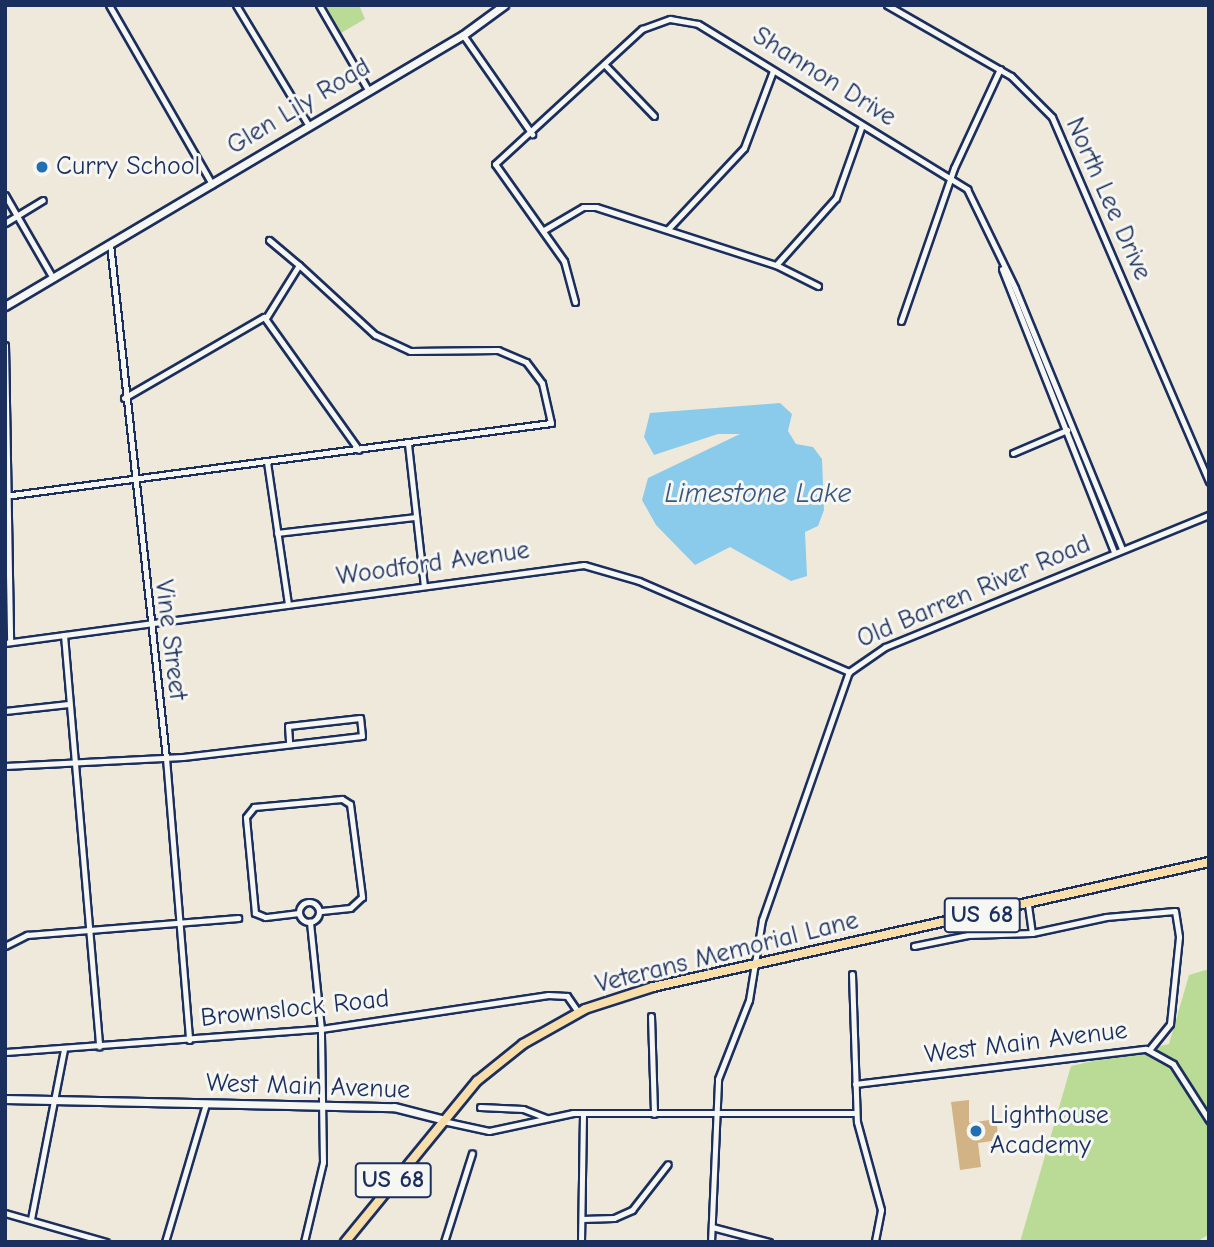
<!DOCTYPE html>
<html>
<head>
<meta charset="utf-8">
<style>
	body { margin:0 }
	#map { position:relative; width:1214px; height:1247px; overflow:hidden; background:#efe9dc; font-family:"Comic Neue",sans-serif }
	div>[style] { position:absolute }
	.green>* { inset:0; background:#b9db95 }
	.water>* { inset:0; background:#8acaeb }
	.building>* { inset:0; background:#d2b386 }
	.roads { filter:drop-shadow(2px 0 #1b2f5e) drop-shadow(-2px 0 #1b2f5e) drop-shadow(0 2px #1b2f5e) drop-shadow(0 -2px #1b2f5e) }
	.street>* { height:5px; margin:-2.5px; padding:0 2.5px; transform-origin:2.5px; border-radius:2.5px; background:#f6f6f2 }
	.street>.ring { margin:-2.5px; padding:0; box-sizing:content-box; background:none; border:5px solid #f6f6f2; border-radius:50% }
	.secondary>* { height:7px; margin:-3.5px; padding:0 3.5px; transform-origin:3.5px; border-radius:3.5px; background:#f6f6f2 }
	.primary>* { height:8px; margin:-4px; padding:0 4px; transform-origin:4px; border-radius:4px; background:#f8deab }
	.dots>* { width:19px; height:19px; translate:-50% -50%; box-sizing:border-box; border:4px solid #f6f6f2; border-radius:50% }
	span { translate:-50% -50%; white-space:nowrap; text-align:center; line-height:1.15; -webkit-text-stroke:6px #f6f6f2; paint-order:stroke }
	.shield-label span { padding:2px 5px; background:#f6f6f2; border:2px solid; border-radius:5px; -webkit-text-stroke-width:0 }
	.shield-label { font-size:24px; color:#1b2f5e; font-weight:700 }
	.street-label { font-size:26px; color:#1b2f5e }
	.poi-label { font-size:26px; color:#1b2f5e }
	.left { translate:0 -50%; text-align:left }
	.water-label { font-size:28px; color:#375681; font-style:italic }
	.frame { position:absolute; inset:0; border:7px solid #1b2f5e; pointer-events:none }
</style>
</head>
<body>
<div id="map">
	<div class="green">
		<i style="clip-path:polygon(324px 5px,359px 5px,365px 19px,341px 33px)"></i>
		<i style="clip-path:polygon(1209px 969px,1209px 1234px,1197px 1242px,1020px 1242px,1071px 1066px,1169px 1044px,1189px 975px)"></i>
	</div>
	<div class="water">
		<i style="clip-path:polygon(780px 403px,792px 414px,788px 431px,796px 444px,813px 447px,822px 459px,824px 510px,818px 526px,805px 532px,807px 576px,791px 581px,730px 547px,695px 565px,656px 525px,642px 500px,648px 478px,740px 434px,718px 434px,654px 455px,644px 437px,650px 413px)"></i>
	</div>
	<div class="building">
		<i style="clip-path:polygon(969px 1100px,969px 1123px,996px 1119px,999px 1140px,978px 1143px,981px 1167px,960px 1170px,951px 1102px)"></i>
	</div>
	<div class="roads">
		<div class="street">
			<i style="left:109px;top:5px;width:207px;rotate:60.1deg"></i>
			<i style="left:236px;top:5px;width:141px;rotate:58.9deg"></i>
			<i style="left:319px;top:5px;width:98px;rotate:60deg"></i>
			<i style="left:887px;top:5px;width:143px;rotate:29.8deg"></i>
			<i style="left:1011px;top:76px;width:58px;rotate:45deg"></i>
			<i style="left:1052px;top:117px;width:397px;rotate:66.7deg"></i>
			<i style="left:463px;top:35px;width:121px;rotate:55.1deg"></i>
			<i style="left:604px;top:64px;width:72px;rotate:46.1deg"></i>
			<i style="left:5px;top:195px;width:96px;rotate:60deg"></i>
			<i style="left:5px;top:223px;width:44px;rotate:-31.2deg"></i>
			<i style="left:668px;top:229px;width:111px;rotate:-46.8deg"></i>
			<i style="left:744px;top:148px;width:82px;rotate:-69.4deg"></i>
			<i style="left:544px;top:230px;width:45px;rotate:-30.5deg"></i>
			<i style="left:583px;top:207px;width:13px"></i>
			<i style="left:596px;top:207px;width:189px;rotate:17.9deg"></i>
			<i style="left:776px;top:265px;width:47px;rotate:26.6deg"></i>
			<i style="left:269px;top:240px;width:39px;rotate:40deg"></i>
			<i style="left:110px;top:244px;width:517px;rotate:83.78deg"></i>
			<i style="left:166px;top:758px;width:283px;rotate:85.3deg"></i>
			<i style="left:776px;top:265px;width:90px;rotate:-48.2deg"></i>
			<i style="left:836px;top:198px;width:77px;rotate:-70.4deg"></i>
			<i style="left:1002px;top:269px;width:304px;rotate:68.4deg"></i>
			<i style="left:575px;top:302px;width:42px;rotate:-105deg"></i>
			<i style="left:564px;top:261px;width:119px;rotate:-125.4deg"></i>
			<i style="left:495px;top:164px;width:200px;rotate:-42.6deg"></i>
			<i style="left:642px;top:29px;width:30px;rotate:-20deg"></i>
			<i style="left:670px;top:19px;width:28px;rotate:10deg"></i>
			<i style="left:698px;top:24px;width:316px;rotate:31.5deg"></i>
			<i style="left:967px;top:189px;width:110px;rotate:64.1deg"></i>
			<i style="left:1015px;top:288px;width:282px;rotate:67.7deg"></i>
			<i style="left:901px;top:321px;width:162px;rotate:-70.9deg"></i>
			<i style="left:954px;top:168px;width:109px;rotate:-65.1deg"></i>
			<i style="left:5px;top:345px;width:297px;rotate:89deg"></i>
			<i style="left:124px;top:398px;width:162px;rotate:-30.1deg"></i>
			<i style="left:264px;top:317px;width:163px;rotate:54.5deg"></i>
			<i style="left:408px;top:444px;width:143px;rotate:83.6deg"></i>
			<i style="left:1013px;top:453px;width:59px;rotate:-23.1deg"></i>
			<i style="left:267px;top:462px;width:144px;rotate:81.6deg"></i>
			<i style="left:5px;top:496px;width:551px;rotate:-7.62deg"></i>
			<i style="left:551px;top:423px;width:41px;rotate:-102.7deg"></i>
			<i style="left:542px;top:383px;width:26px;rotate:-127deg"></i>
			<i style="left:526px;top:362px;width:30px;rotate:-157deg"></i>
			<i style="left:498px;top:350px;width:88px;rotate:179.3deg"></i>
			<i style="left:410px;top:351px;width:38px;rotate:-155deg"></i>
			<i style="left:375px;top:335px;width:103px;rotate:-137.4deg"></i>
			<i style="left:299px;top:265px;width:62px;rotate:121.9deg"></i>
			<i style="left:277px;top:533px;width:140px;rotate:-6.6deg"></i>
			<i style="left:64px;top:635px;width:413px;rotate:85.1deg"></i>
			<i style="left:5px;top:643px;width:584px;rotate:-7.67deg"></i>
			<i style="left:584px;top:565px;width:57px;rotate:16.2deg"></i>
			<i style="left:639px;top:581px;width:229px;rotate:23.4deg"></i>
			<i style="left:5px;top:711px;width:64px;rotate:-6.2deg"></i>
			<i style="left:5px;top:766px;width:178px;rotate:-2.9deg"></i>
			<i style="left:183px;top:757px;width:180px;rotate:-6.7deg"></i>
			<i style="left:362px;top:736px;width:18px;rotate:-96deg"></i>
			<i style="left:360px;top:718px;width:72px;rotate:173.7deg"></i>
			<i style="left:288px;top:726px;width:16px;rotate:86deg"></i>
			<i class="ring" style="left:299px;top:902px;width:15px;height:15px"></i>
			<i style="left:1028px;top:905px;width:28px;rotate:82deg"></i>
			<i style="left:1032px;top:933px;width:76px;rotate:-12.2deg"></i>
			<i style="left:1106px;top:917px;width:69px;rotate:-5deg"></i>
			<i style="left:1175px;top:911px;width:26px;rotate:81deg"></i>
			<i style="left:1179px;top:937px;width:87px;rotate:95.9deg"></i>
			<i style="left:1170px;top:1024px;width:33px;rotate:129deg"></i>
			<i style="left:299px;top:913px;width:34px;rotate:173deg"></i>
			<i style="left:265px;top:917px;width:11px;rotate:-158deg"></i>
			<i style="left:255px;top:913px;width:96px;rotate:-95.4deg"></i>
			<i style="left:246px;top:817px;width:13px;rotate:-51deg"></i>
			<i style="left:254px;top:807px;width:88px;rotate:-5.2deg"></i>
			<i style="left:342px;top:799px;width:9px;rotate:32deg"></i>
			<i style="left:350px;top:804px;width:94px;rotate:82.6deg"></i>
			<i style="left:362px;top:897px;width:16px;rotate:137deg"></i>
			<i style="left:350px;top:908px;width:31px;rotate:174deg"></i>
			<i style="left:5px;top:946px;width:25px;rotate:-27deg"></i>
			<i style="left:27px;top:935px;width:212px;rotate:-4.6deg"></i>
			<i style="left:914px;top:946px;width:55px;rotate:-11.5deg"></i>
			<i style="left:968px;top:935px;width:64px;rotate:-1.8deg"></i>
			<i style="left:852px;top:974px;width:148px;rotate:88.1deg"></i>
			<i style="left:857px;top:1122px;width:91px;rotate:74.7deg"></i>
			<i style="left:881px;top:1210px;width:33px;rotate:101deg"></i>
			<i style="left:651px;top:1016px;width:98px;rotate:88.2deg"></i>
			<i style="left:5px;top:1052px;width:317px;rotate:-4.2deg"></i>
			<i style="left:321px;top:1029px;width:230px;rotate:-8.5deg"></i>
			<i style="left:548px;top:995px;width:19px;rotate:3deg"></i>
			<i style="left:567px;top:996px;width:19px;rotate:55deg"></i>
			<i style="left:855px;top:1084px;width:293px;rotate:-6.9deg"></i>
			<i style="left:1146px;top:1049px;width:31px;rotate:29deg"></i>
			<i style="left:1173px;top:1064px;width:67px;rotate:57.3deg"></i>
			<i style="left:480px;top:1107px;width:43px;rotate:2.7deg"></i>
			<i style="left:523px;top:1109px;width:25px;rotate:21deg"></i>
			<i style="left:443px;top:1121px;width:47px;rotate:12.3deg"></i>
			<i style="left:489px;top:1131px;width:86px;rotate:-12.1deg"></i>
			<i style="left:573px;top:1113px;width:283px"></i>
			<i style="left:5px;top:1213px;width:105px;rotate:16deg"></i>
			<i style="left:31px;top:1219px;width:172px;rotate:-79deg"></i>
			<i style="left:582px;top:1219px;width:32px;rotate:-2deg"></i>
			<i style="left:614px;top:1218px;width:20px;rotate:-24deg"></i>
			<i style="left:632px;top:1210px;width:58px;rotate:-52deg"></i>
			<i style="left:712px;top:1227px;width:59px;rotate:14.7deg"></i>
			<i style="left:165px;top:1242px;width:144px;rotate:-73.5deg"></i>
			<i style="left:304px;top:1242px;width:82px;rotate:-76.6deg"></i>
			<i style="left:323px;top:1162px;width:133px;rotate:-90.9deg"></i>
			<i style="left:321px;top:1029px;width:108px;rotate:-95.9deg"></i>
			<i style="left:444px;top:1242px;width:93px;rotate:-72.5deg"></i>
			<i style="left:581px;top:1242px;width:129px;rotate:-89.1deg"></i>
			<i style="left:711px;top:1242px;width:163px;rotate:-87.5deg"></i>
			<i style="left:718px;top:1079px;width:85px;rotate:-68.6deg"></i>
			<i style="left:749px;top:1000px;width:81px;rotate:-80.8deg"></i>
			<i style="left:762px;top:920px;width:263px;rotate:-70.7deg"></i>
			<i style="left:849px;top:672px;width:44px;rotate:-34.8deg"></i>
			<i style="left:885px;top:647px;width:350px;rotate:-22.2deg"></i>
		</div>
		<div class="secondary">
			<i style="left:5px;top:306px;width:532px;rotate:-30.61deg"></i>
			<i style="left:463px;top:35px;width:51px;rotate:-36.2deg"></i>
			<i style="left:5px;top:1099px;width:389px;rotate:1.2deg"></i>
			<i style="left:394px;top:1107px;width:49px;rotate:14.3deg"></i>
		</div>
		<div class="primary">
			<i style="left:345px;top:1242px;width:208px;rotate:-50.7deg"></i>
			<i style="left:477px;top:1081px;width:59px;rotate:-38.8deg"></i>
			<i style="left:523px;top:1044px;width:71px;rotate:-29.4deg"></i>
			<i style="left:585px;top:1009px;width:71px;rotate:-17.9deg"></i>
			<i style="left:653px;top:987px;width:570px;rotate:-12.67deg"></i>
		</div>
	</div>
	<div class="dots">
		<i style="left:42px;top:167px;background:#1f6fb2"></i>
		<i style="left:976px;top:1131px;background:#1f6fb2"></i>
	</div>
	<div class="shield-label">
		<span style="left:982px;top:915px">US 68</span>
		<span style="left:393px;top:1180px">US 68</span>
	</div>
	<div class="street-label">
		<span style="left:824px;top:77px;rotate:32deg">Shannon Drive</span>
		<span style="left:299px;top:107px;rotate:-31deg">Glen Lily Road</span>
		<span style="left:1108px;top:199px;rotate:66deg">North Lee Drive</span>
		<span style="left:433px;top:564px;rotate:-8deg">Woodford Avenue</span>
		<span style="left:974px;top:592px;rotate:-23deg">Old Barren River Road</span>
		<span style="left:170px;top:640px;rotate:83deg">Vine Street</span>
		<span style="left:727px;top:953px;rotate:-14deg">Veterans Memorial Lane</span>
		<span style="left:295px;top:1009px;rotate:-6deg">Brownslock Road</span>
		<span style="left:1026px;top:1043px;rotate:-7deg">West Main Avenue</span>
		<span style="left:308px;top:1087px;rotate:2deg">West Main Avenue</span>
	</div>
	<div class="poi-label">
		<span class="left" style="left:56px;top:167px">Curry School</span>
		<span class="left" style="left:990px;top:1131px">Lighthouse<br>Academy</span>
	</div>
	<div class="water-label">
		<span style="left:758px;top:493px">Limestone Lake</span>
	</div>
	<div class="frame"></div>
</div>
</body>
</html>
